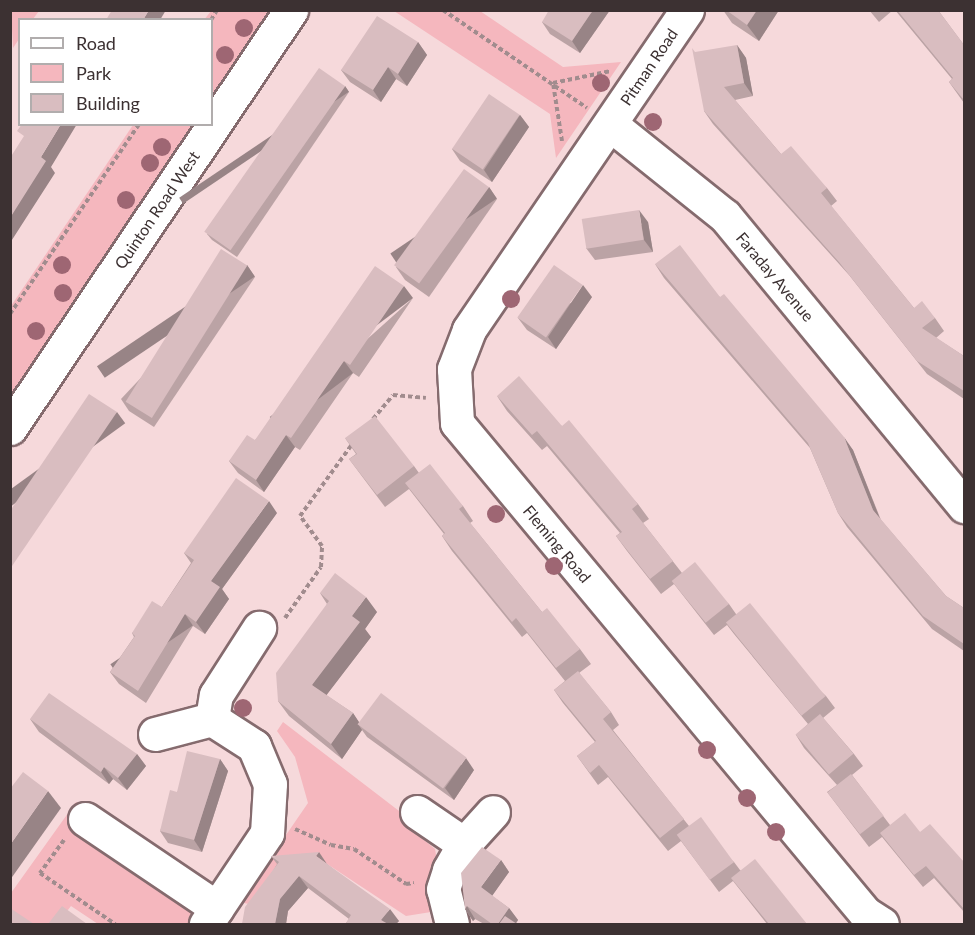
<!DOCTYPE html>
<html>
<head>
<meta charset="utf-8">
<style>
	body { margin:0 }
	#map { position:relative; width:975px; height:935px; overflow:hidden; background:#f6d9db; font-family:Lato,sans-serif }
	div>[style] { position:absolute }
	.green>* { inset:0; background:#f5b7be }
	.path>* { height:4px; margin-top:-2px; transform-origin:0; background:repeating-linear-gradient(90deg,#a18c8e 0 4.5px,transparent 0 7.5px) }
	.roads { filter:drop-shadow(2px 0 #856b6e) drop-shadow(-2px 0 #856b6e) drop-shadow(0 2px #856b6e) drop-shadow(0 -2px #856b6e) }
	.minor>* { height:33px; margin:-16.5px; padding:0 16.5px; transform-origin:16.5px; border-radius:16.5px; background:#fff }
	.trees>* { width:18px; height:18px; margin:-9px; border-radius:50%; background:#9e6673 }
	.wall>* { inset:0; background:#bba3a5 }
	.shaded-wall>* { inset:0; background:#988486; transform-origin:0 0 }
	.building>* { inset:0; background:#d9bdc0; transform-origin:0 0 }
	span { translate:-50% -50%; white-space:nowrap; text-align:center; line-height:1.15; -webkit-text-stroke:4.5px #fff; paint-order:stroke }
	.street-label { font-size:16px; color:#3c3132 }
	.frame { position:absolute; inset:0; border:12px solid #3c3132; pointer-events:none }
	.legend { position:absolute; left:18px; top:18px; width:195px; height:108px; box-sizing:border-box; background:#fff; border:2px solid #b1adad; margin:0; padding:8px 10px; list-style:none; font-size:18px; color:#3c3132 }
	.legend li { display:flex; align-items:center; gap:12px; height:30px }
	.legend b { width:30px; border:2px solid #b1adad }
</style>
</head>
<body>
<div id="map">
	<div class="green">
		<i style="clip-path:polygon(11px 10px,39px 11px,33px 19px,20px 20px,19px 39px,13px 48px)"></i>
		<i style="clip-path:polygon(211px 11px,276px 11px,212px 105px,212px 20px,204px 20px)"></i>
		<i style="clip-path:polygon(394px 11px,480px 11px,563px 67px,621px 62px,556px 158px,550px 114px)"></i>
		<i style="clip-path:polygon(133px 125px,198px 125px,11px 396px,11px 306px)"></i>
		<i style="clip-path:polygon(283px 722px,403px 814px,400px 820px,435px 849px,437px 861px,427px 882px,431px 912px,406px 916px,318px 858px,262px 907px,240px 902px,308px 803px,295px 757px,277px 731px)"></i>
		<i style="clip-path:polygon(76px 802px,202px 893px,190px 924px,98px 924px,71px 906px,57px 924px,25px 924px,11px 915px,11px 893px)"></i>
	</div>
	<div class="path">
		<i style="left:443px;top:10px;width:174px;rotate:34.2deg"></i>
		<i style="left:211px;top:20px;width:12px;rotate:-59deg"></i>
		<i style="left:562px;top:141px;width:59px;rotate:-98.8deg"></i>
		<i style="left:553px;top:83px;width:59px;rotate:-11.7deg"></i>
		<i style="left:10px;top:314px;width:230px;rotate:-55.8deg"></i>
		<i style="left:373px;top:419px;width:31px;rotate:-50deg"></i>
		<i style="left:393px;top:395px;width:33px;rotate:5deg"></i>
		<i style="left:285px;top:618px;width:62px;rotate:-54.8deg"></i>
		<i style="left:321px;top:567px;width:21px;rotate:-87deg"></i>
		<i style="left:322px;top:546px;width:37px;rotate:-126deg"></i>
		<i style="left:300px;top:516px;width:90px;rotate:-54deg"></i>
		<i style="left:295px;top:829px;width:39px;rotate:24deg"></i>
		<i style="left:331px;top:845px;width:23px;rotate:10deg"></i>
		<i style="left:354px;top:849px;width:63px;rotate:33.9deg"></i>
		<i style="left:406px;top:884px;width:8px;rotate:-7deg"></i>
		<i style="left:64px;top:840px;width:41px;rotate:126deg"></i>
		<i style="left:40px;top:873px;width:91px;rotate:34.2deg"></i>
	</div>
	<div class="roads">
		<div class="minor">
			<i style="left:687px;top:10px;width:387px;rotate:124.3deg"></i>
			<i style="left:469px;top:330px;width:42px;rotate:111deg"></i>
			<i style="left:454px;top:369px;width:54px;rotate:86.8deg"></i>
			<i style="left:457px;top:423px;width:638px;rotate:50.22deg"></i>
			<i style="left:865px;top:913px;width:20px;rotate:33deg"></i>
			<i style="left:610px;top:124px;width:147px;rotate:38.7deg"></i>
			<i style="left:725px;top:216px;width:376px;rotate:50.5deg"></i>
			<i style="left:10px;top:428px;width:504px;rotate:-56.09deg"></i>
			<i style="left:212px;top:719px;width:24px;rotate:-81deg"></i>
			<i style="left:216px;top:695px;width:80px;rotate:-57.3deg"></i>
			<i style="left:155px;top:734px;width:59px;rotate:-14.7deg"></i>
			<i style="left:212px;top:719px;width:50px;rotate:32.7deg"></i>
			<i style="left:254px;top:746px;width:41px;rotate:67.2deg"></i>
			<i style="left:270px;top:784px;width:49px;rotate:93.5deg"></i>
			<i style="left:267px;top:833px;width:110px;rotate:123.8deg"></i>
			<i style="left:417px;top:812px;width:57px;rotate:34.2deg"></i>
			<i style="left:85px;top:819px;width:159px;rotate:34deg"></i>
			<i style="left:452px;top:924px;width:36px;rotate:-104deg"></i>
			<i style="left:443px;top:889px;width:20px;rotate:-72deg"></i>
			<i style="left:449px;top:870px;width:30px;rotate:-60deg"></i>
			<i style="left:464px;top:844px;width:43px;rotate:-47.8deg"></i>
		</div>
	</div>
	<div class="trees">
		<i style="left:244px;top:28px"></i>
		<i style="left:225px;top:55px"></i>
		<i style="left:601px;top:83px"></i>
		<i style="left:653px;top:122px"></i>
		<i style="left:162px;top:147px"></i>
		<i style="left:150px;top:163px"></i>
		<i style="left:126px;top:200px"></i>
		<i style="left:62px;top:265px"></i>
		<i style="left:63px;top:293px"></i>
		<i style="left:511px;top:299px"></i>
		<i style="left:36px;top:331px"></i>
		<i style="left:496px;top:514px"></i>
		<i style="left:554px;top:566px"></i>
		<i style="left:243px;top:708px"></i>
		<i style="left:707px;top:750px"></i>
		<i style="left:747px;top:798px"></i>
		<i style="left:776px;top:832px"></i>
	</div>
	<div class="wall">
		<i style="clip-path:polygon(610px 10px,580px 53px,550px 34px,542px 22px)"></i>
		<i style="clip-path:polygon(723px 10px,779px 10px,759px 41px,732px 23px)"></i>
		<i style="clip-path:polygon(869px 10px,893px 10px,879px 22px)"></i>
		<i style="clip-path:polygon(895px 10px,938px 10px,964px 45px,964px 103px,949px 82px,952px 79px)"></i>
		<i style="clip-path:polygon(418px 42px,427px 55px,407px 86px,396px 79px,381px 102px,350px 82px,341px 70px)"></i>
		<i style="clip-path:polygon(737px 45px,746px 58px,753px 96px,735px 100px,781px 154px,827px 188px,837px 201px,831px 206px,914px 308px,935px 318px,944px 331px,936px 338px,964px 356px,964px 399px,927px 374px,849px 275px,713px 124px,704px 111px)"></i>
		<i style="clip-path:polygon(345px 86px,349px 92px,237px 257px,212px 240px,207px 234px)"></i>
		<i style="clip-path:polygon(520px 115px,529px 127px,492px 182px,460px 161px,452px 149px)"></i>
		<i style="clip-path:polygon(489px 187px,497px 199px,429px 297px,405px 280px,396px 267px)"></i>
		<i style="clip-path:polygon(648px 222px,653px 252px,595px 260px,586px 248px)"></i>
		<i style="clip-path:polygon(655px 264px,720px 297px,853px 450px,881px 520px,946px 596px,964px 608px,964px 651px,932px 629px,847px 527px,838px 513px,810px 448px,664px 278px)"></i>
		<i style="clip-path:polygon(247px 265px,255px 277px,154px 427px,129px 411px,121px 399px)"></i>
		<i style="clip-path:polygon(592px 297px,556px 349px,527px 330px,518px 318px)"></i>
		<i style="clip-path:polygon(413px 298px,359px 377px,353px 373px,300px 450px,295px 447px,264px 492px,238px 473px,229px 461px,255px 440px)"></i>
		<i style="clip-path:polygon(497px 396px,562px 426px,638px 504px,649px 519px,643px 523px,682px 573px,729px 604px,736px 614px,826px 696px,835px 708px,823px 718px,854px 754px,863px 766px,852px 775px,890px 825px,920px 832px,964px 862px,964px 912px,934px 878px,923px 887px,882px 837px,869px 847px,827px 792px,837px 785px,804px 748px,796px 735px,808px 724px,734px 634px,727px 625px,714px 635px,674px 584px,661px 594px,627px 551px,616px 536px,620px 533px,547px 446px,542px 450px,507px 411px)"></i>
		<i style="clip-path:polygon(345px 438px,414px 466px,419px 473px,463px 506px,473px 521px,470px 523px,542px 612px,580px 649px,591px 664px,579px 673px,611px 712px,619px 725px,613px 730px,689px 826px,734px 862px,740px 870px,807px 924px,767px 924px,733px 881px,719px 892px,681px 841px,668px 851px,608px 777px,598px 785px,577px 756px,595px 742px,563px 703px,554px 690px,565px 681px,527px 633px,522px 637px,452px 551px,442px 536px,444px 534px,409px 489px,385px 507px,349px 459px,356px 454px)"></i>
		<i style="clip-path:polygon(277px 513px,222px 589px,229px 599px,205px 634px,193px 626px,146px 703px,119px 684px,110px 672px,134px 637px,132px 633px,162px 607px,191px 563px,184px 553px)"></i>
		<i style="clip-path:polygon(320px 593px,377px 612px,365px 629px,371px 637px,326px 695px,353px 713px,359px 723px,474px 770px,454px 800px,367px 737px,362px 730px,342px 759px,289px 716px,278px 701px,327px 604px)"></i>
		<i style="clip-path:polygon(30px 719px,137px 754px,146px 766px,127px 790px,113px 779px,109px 784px,39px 732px)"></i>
		<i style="clip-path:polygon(220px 759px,228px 771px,202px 852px,168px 843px,160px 831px,177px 792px)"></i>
		<i style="clip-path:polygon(271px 856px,327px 864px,399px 921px,396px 924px,347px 924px,346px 923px,349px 919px,308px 888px,288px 911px,286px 924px,242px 924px,277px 864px)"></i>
		<i style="clip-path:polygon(501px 860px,509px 872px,492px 896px,509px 908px,518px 920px,516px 924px,517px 924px,484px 924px,475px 919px,473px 921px,465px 909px)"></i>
	</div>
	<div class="shaded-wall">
		<i style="clip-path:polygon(149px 10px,166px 10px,160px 20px,143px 20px)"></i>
		<i style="clip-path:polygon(593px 10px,610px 10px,580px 53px,572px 41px)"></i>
		<i style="clip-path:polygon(757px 10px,779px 10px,759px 41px,747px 25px)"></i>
		<i style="clip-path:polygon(418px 42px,427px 55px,407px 86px,398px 74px)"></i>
		<i style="clip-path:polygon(737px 45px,746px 58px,753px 96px,744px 83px)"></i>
		<i style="clip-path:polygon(388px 67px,396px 79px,381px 102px,373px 90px)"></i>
		<i style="left:345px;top:86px;width:7px;height:200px;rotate:56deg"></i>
		<i style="clip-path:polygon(520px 115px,529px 127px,492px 182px,484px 170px)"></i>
		<i style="clip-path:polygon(61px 124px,77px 124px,51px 167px,55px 173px,10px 243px,10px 218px,41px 157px)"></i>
		<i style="left:489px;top:187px;width:14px;height:119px;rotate:56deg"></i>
		<i style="clip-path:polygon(639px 210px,648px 222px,653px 252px,644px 240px)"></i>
		<i style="left:247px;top:265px;width:14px;height:181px;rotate:56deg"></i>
		<i style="clip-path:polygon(583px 285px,592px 297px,556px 349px,548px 337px)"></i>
		<i style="left:404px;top:286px;width:15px;height:96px;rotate:53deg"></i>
		<i style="left:344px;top:361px;width:15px;height:93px;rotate:53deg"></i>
		<i style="left:117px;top:412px;width:14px;height:190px;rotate:54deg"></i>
		<i style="clip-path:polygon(286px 435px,295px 447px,264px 492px,256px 480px)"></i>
		<i style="clip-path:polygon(844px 437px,853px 450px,882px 524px,873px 510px)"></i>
		<i style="clip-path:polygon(269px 501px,277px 513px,222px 589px,229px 599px,205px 634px,196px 622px,211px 581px)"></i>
		<i style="clip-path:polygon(366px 597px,377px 612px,365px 629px,371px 637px,322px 701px,312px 685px,352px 616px)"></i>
		<i style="left:185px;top:614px;width:14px;height:90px;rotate:56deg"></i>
		<i style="clip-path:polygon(353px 713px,363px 728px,358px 724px,362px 730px,342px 759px,331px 744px)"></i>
		<i style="clip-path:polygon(137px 754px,146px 766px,127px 790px,118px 778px)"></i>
		<i style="clip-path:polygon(466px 758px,474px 770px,454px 800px,445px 788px)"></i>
		<i style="clip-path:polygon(220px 759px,228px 771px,202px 852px,194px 840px)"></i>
		<i style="clip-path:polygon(104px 767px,113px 779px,109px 784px,101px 772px)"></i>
		<i style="clip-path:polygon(48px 791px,61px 808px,10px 880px,10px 845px)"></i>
		<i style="clip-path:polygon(319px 852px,327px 864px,316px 856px)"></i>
		<i style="clip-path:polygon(501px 860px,509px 872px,489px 900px,481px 887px)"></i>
		<i style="clip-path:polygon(299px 876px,308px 888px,288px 911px,286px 924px,275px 924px,280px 899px)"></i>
		<i style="clip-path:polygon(467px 906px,475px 919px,473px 921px,465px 909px)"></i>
		<i style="clip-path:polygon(509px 908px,518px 920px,515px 924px,498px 924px)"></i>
		<i style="clip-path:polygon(390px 909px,399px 921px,396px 924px,385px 924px,381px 920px)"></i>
	</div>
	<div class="building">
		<i style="clip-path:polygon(112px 10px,149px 10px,143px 20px,106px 20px)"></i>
		<i style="clip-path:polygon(549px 10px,593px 10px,572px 41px,542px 22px)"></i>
		<i style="clip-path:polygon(726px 10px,757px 10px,747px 25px)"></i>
		<i style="clip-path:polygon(897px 10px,938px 10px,964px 45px,964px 100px,949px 82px,953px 78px)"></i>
		<i style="clip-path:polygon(377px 16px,418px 42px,398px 74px,388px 67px,373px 90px,341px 70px)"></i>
		<i style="clip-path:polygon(737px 45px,744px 83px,724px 87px,781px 154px,791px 146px,827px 188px,821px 193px,914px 308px,922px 301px,935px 318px,922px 328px,964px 356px,964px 391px,917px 361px,839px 262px,704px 111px,692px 48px,695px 52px)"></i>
		<i style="left:319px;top:68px;width:32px;height:200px;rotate:35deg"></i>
		<i style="left:489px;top:94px;width:37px;height:66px;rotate:34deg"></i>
		<i style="clip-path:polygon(22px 124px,61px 124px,41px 157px,46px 161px,10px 218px,10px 158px,24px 136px,17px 131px)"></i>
		<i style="left:464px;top:169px;width:31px;height:119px;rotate:36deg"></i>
		<i style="left:639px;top:210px;width:30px;height:58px;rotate:81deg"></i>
		<i style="clip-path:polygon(680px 245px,720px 297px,724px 294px,844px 437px,873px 510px,946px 596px,964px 608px,964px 644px,923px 616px,838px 513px,808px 443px,655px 264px)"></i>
		<i style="left:221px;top:249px;width:31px;height:180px;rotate:32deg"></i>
		<i style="left:554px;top:265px;width:35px;height:64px;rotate:35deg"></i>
		<i style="clip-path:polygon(375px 266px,404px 286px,350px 365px,344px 361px,291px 438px,286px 435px,256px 480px,229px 461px,247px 435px,255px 440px)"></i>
		<i style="clip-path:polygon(519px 376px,562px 426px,569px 420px,638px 504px,632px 509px,673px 561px,650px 579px,616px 536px,622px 532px,537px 431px,532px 435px,497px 396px)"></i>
		<i style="clip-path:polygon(89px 394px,117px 412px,10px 569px,10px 511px)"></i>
		<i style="clip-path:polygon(375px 416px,414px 466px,377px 495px,349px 459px,357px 454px,345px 438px)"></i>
		<i style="clip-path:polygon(430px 464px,463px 506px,459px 509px,542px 612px,547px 608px,580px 649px,556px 668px,516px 618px,512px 622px,442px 536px,445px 533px,405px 483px)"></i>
		<i style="clip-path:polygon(236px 478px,269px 501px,211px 581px,220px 587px,196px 622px,185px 614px,138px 691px,110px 672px,135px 636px,132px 633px,152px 601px,162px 607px,194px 560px,184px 553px)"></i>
		<i style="left:695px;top:562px;width:54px;height:30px;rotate:51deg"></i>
		<i style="clip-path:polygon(335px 573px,366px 597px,352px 616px,360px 622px,312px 685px,353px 713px,331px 744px,278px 701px,276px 673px,329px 601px,320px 593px)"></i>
		<i style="left:750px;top:603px;width:120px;height:31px;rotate:51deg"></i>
		<i style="clip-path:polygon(578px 671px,611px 712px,603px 719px,684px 819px,660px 838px,599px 765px,590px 773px,577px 756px,596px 741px,554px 690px)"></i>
		<i style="clip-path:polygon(49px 693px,137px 754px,118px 778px,104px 767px,101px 772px,30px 719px)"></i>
		<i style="left:381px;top:693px;width:107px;height:39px;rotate:37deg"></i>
		<i style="left:820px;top:714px;width:52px;height:32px;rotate:50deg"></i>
		<i style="clip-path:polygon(187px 751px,220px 759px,194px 840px,160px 831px,170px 790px,177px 792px)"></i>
		<i style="clip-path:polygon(23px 772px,48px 791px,10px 845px,10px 789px)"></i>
		<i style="left:851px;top:774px;width:53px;height:30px;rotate:52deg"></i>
		<i style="clip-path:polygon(905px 813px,920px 832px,930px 824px,964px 862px,964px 909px,926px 866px,914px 875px,880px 833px)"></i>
		<i style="left:701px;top:817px;width:56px;height:30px;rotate:54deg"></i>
		<i style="clip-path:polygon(482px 847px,501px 860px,481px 887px,509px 908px,498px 924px,492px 924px,467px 906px,465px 909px,461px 873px)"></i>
		<i style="clip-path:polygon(319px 852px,316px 856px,390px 909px,381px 920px,388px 924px,347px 924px,346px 923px,351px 915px,299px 876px,280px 899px,275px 924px,242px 924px,245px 907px,279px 862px,271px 856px)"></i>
		<i style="clip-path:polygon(755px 859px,807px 924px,769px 924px,731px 878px)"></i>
		<i style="clip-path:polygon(62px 906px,87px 924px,48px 924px)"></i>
		<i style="clip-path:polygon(10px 908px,34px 924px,10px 924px)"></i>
		<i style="clip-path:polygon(505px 916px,517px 924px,499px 924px)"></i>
	</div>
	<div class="street-label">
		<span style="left:649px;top:67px;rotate:-56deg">Pitman Road</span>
		<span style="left:157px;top:210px;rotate:-56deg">Quinton Road West</span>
		<span style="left:775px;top:277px;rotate:50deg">Faraday Avenue</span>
		<span style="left:557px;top:544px;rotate:50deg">Fleming Road</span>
	</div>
	<div class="frame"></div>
	<ul class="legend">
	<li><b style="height:8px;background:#fff"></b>Road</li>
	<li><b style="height:16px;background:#f5b7be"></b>Park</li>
	<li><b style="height:16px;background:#d9bdc0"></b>Building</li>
	</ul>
</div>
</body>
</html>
